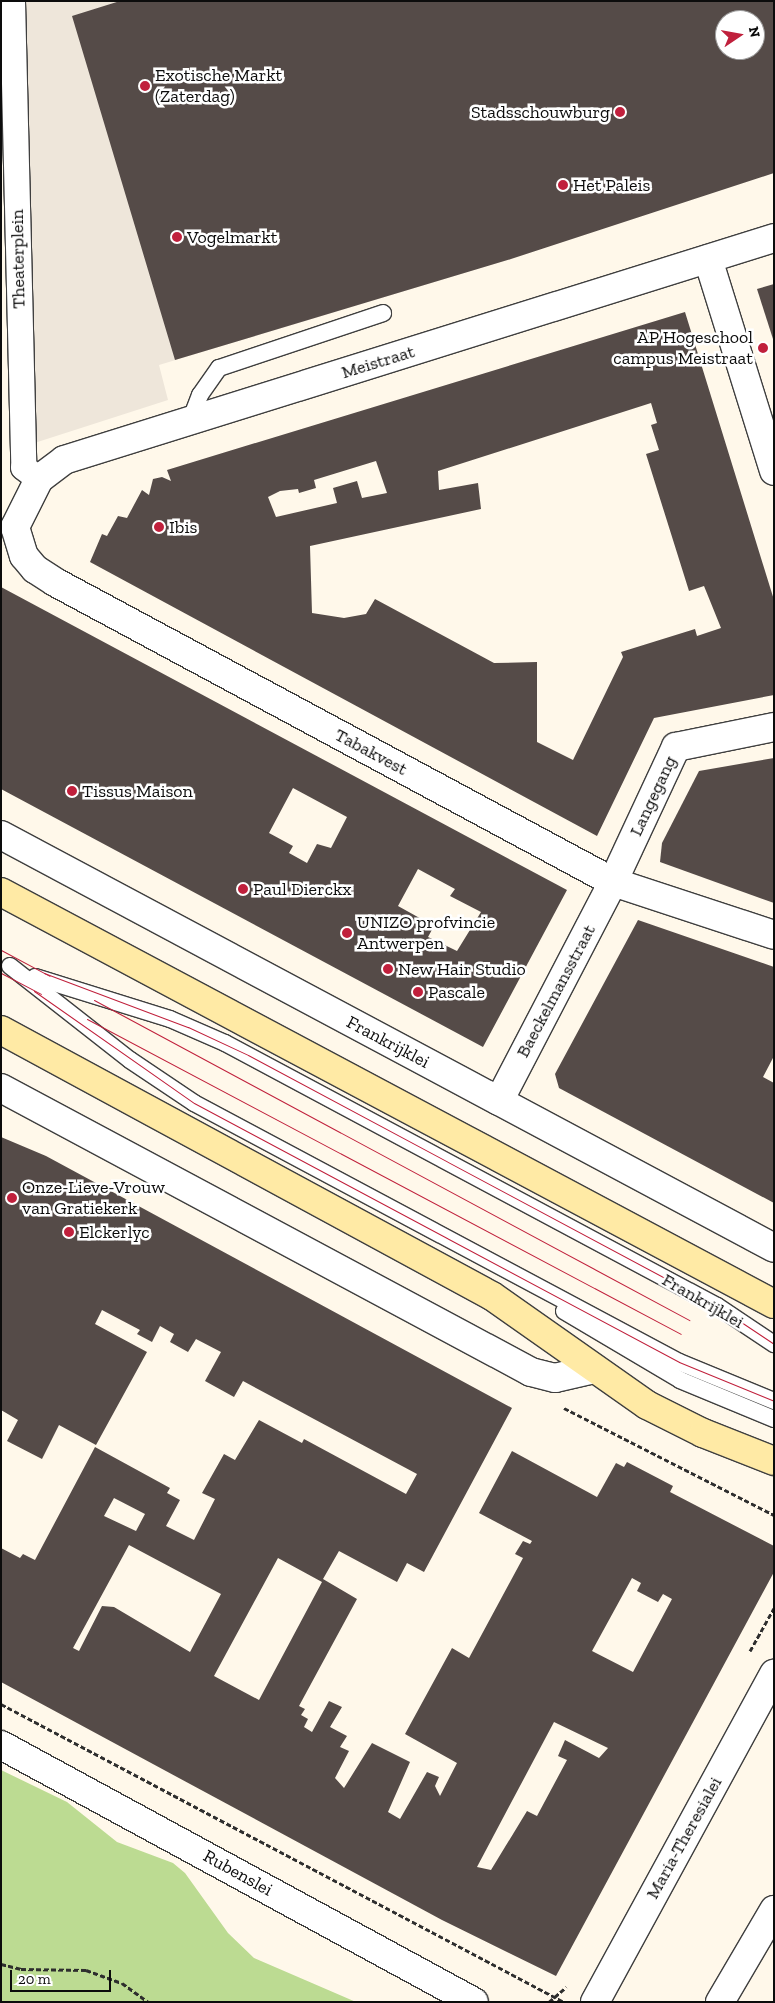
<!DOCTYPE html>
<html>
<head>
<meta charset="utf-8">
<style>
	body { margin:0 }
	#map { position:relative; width:775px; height:2003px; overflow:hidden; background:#fff8ea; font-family:"Zilla Slab",serif }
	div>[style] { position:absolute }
	.forest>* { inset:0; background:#bcdb92 }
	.plaza>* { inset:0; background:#eee6da }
	.building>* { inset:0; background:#554b48 }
	.path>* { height:3px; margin-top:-1.5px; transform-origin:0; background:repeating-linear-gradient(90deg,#2e2e2e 0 5px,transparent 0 7.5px) }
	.roads { filter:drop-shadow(1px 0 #3f3f3f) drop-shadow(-1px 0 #3f3f3f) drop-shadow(0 1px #3f3f3f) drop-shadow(0 -1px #3f3f3f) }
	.service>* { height:16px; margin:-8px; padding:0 8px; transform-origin:8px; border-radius:8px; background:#fff }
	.pedestrian>* { height:25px; margin:-12.5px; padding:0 12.5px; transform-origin:12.5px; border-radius:12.5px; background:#fff }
	.minor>* { height:28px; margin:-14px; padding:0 14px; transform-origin:14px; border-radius:14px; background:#fff }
	.tertiary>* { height:28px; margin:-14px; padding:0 14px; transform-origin:14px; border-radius:14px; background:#fff }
	.secondary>* { height:28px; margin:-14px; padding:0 14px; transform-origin:14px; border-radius:14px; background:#ffeaa5 }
	.tram>* { height:1px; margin:-0.5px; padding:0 0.5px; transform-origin:0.5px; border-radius:0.5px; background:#c0203c }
	.dots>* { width:14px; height:14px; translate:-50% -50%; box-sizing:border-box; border:2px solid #fff; border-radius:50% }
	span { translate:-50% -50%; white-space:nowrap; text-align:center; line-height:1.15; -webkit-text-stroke:5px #fff; paint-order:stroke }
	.poi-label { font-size:18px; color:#0c0c0c }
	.left { translate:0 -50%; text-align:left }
	.right { translate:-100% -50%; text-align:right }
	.street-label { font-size:18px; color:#0c0c0c }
	.frame { position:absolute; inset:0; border:2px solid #0c0c0c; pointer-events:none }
	.north { position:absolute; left:715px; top:10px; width:50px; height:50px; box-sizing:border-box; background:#fff; border:1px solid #9e9e9e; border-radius:50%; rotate:78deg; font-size:14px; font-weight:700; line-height:20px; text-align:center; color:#0c0c0c }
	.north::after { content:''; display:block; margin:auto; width:18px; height:22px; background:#c0203c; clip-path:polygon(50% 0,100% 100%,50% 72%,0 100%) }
	.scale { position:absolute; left:10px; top:1970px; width:101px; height:22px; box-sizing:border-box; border:2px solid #0c0c0c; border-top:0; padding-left:6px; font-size:15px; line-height:18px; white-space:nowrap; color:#0c0c0c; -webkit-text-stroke:4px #fff; paint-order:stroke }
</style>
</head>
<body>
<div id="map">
	<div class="forest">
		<i style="clip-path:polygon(1px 1770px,67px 1802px,117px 1842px,173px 1863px,185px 1873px,228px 1933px,254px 1958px,356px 2002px,1px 2002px)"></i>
	</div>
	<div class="plaza">
		<i style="clip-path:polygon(12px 1px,431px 1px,511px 259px,159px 365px,168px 400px,22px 447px)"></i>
	</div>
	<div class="building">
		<i style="clip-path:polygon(evenodd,120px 1px,774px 1px,774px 173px,511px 259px,175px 360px,72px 16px,120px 1px,725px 20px,755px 20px,755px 50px,725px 50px,725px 20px)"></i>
		<i style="clip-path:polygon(774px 284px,774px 339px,773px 339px,757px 289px)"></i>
		<i style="clip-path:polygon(evenodd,685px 312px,774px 600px,774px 695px,654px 718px,597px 836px,90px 562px,102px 534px,107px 536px,118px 516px,127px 518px,142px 490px,149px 495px,153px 479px,162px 477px,171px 481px,167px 470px,685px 312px,651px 403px,657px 423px,651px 425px,659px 450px,646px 454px,689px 591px,704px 586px,721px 628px,697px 636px,695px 629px,621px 652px,623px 657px,573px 760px,537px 742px,537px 662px,494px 663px,375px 599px,366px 614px,344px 618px,312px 613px,310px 546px,481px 509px,478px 483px,439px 490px,438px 471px,651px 403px,685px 312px,376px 461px,387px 493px,362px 498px,357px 481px,333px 488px,337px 503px,276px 517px,268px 497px,280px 491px,298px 489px,299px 493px,316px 488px,314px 480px,376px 461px)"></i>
		<i style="clip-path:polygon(evenodd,1px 587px,567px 890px,483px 1047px,1px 789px,1px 587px,293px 788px,347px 817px,331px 848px,317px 844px,307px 863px,289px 853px,293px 846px,269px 833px,293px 788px,1px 587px,418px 869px,455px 889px,450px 896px,481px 912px,457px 951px,428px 937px,434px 926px,398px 906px,418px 869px)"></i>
		<i style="clip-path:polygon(774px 758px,774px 903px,660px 862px,662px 843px,699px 771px)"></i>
		<i style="clip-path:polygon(638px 920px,774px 967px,774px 1056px,763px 1077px,774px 1083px,774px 1203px,559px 1088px,555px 1074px)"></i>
		<i style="clip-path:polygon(evenodd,1px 1137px,46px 1156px,512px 1408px,424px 1572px,407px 1563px,397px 1582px,339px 1551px,323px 1579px,357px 1599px,299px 1706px,305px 1709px,301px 1715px,308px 1719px,304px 1727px,312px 1732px,329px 1701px,342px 1707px,330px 1727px,347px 1736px,340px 1747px,349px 1751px,335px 1778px,344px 1788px,372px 1743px,410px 1762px,388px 1812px,400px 1819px,427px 1772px,439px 1777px,435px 1786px,440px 1796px,457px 1763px,405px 1734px,452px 1648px,469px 1658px,523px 1558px,515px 1554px,523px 1541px,530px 1544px,532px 1541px,479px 1513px,512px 1451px,597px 1497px,616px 1463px,624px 1467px,627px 1462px,673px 1486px,670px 1492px,774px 1546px,774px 1572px,556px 1976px,442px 1920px,1px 1682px,1px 1548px,20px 1558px,23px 1554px,35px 1560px,95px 1447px,170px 1488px,167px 1493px,180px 1500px,166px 1526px,194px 1540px,215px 1499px,202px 1493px,224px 1454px,235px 1460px,259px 1420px,302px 1443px,304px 1439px,406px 1494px,417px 1474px,243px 1381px,234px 1397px,205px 1381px,221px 1352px,196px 1339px,188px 1352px,170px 1342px,174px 1334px,160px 1326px,152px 1342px,137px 1334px,140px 1330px,102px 1310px,95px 1324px,147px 1352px,96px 1445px,59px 1425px,42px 1459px,7px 1441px,18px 1420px,1px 1410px,1px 1137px,114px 1498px,145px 1514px,136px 1531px,104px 1516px,114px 1498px,1px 1137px,129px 1545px,221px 1594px,190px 1652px,114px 1607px,102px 1606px,79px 1651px,73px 1648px,129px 1545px,1px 1137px,278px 1558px,322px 1582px,259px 1700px,214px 1676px,278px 1558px,1px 1137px,632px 1578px,641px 1583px,637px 1591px,658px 1602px,663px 1594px,672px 1599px,633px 1672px,592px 1651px,632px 1578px,1px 1137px,554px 1722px,608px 1748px,599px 1758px,565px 1740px,558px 1756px,567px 1760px,537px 1816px,527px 1811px,491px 1870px,477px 1867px,554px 1722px)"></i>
	</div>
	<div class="path">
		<i style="left:564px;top:1408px;width:236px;rotate:27deg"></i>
		<i style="left:750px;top:1651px;width:49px;rotate:-60.8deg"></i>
		<i style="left:1px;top:1704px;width:637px;rotate:27.89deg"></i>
		<i style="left:1px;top:1964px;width:21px;rotate:14deg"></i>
		<i style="left:21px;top:1969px;width:65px;rotate:0.9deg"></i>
		<i style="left:86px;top:1970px;width:38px;rotate:20deg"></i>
		<i style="left:122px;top:1983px;width:32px;rotate:36deg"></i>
		<i style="left:549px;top:2002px;width:23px;rotate:-41deg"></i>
	</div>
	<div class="roads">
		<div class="service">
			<i style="left:190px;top:421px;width:28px;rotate:-69deg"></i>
			<i style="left:200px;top:395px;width:33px;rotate:-55deg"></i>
			<i style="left:219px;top:368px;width:173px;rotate:-18.5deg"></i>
			<i style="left:10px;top:966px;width:152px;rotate:38.1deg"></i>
			<i style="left:130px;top:1060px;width:77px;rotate:33.9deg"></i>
			<i style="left:194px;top:1103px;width:550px;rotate:28.1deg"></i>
			<i style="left:679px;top:1362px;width:103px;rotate:22.3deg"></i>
			<i style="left:35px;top:977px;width:141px;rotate:17.3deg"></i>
			<i style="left:170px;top:1019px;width:60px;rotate:23.6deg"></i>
			<i style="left:225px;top:1043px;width:558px;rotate:28.13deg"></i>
			<i style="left:717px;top:1306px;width:69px;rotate:33.7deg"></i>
			<i style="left:564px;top:1311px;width:135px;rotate:30.7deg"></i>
			<i style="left:680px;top:1380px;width:102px;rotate:22.5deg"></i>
		</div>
		<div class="pedestrian">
			<i style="left:12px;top:1px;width:466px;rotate:88.6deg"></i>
			<i style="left:23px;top:467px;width:20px;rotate:37deg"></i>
		</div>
		<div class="minor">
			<i style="left:708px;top:259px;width:222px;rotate:72.7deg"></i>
			<i style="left:15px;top:527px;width:30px;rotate:73deg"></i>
			<i style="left:24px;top:556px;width:17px;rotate:50deg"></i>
			<i style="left:35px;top:569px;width:24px;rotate:33deg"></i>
			<i style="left:55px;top:582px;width:634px;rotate:28.26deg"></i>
			<i style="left:613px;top:882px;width:169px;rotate:18.2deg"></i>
			<i style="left:15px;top:527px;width:54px;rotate:-63.4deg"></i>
			<i style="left:39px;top:479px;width:31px;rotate:-37deg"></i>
			<i style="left:64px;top:460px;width:744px;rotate:-17.36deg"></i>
			<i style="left:1px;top:835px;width:876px;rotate:28.11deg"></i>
			<i style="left:1px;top:1088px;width:601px;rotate:28.18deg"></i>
			<i style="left:531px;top:1372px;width:25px;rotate:14deg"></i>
			<i style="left:555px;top:1378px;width:40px;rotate:-13deg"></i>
			<i style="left:499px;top:1101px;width:247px;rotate:-62.5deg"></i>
			<i style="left:613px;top:882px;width:149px;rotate:-65deg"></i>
			<i style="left:676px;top:747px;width:100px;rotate:-11.5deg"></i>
		</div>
		<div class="tertiary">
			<i style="left:1px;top:1745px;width:538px;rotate:28.52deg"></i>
			<i style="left:595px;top:2002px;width:374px;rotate:-61.4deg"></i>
			<i style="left:720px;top:2002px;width:107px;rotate:-59.6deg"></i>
		</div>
		<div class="secondary">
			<i style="left:1px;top:892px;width:876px;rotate:28.06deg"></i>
			<i style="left:1px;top:1030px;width:558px;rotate:28.45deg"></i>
			<i style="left:492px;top:1296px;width:189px;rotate:35.1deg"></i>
			<i style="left:647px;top:1405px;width:63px;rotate:26.6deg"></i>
			<i style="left:703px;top:1433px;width:76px;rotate:21.5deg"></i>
		</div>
	</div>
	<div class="tram">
		<i style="left:1px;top:950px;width:55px;rotate:28deg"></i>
		<i style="left:1px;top:973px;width:45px;rotate:27.7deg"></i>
		<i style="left:44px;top:973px;width:154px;rotate:20.6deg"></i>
		<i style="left:188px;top:1027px;width:66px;rotate:25deg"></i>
		<i style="left:248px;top:1055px;width:532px;rotate:28.15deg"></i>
		<i style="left:717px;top:1306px;width:69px;rotate:33.7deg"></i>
		<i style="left:34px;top:991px;width:195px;rotate:35deg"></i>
		<i style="left:194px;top:1103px;width:550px;rotate:28.1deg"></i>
		<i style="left:679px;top:1362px;width:103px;rotate:22.3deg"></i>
		<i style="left:94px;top:1000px;width:676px;rotate:28.27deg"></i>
		<i style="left:87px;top:1019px;width:672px;rotate:27.94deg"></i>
	</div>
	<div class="dots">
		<i style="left:145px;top:86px;background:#c0203c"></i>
		<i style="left:620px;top:112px;background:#c0203c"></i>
		<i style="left:563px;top:185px;background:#c0203c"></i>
		<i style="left:177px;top:237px;background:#c0203c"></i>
		<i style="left:763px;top:348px;background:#c0203c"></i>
		<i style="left:159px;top:527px;background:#c0203c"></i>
		<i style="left:72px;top:791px;background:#c0203c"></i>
		<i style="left:243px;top:889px;background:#c0203c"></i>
		<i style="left:347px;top:933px;background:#c0203c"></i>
		<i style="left:388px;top:969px;background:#c0203c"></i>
		<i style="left:418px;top:992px;background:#c0203c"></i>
		<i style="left:12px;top:1198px;background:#c0203c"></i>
		<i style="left:69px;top:1232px;background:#c0203c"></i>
	</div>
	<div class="poi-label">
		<span class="left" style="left:155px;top:86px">Exotische Markt<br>(Zaterdag)</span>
		<span class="right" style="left:610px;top:112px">Stadsschouwburg</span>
		<span class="left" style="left:573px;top:185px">Het Paleis</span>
		<span class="left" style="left:187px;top:237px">Vogelmarkt</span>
		<span class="right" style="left:753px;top:348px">AP Hogeschool<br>campus Meistraat</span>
		<span class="left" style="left:169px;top:527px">Ibis</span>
		<span class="left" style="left:82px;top:791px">Tissus Maison</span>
		<span class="left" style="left:253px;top:889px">Paul Dierckx</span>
		<span class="left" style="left:357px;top:933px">UNIZO profvincie<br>Antwerpen</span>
		<span class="left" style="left:398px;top:969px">New Hair Studio</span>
		<span class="left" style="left:428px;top:992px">Pascale</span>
		<span class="left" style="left:22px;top:1198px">Onze-Lieve-Vrouw<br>van Gratiekerk</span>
		<span class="left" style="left:79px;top:1232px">Elckerlyc</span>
	</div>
	<div class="street-label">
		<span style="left:18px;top:259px;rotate:-91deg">Theaterplein</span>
		<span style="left:378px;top:362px;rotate:-17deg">Meistraat</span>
		<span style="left:371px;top:752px;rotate:28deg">Tabakvest</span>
		<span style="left:653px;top:796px;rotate:-65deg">Langegang</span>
		<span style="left:556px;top:991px;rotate:-62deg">Baeckelmansstraat</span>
		<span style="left:388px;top:1042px;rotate:28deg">Frankrijklei</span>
		<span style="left:703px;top:1301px;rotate:30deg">Frankrijklei</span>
		<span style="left:684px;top:1838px;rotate:-61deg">Maria-Theresialei</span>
		<span style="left:238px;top:1873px;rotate:29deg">Rubenslei</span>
	</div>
	<div class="frame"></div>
	<div class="north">N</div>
	<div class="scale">20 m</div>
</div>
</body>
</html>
